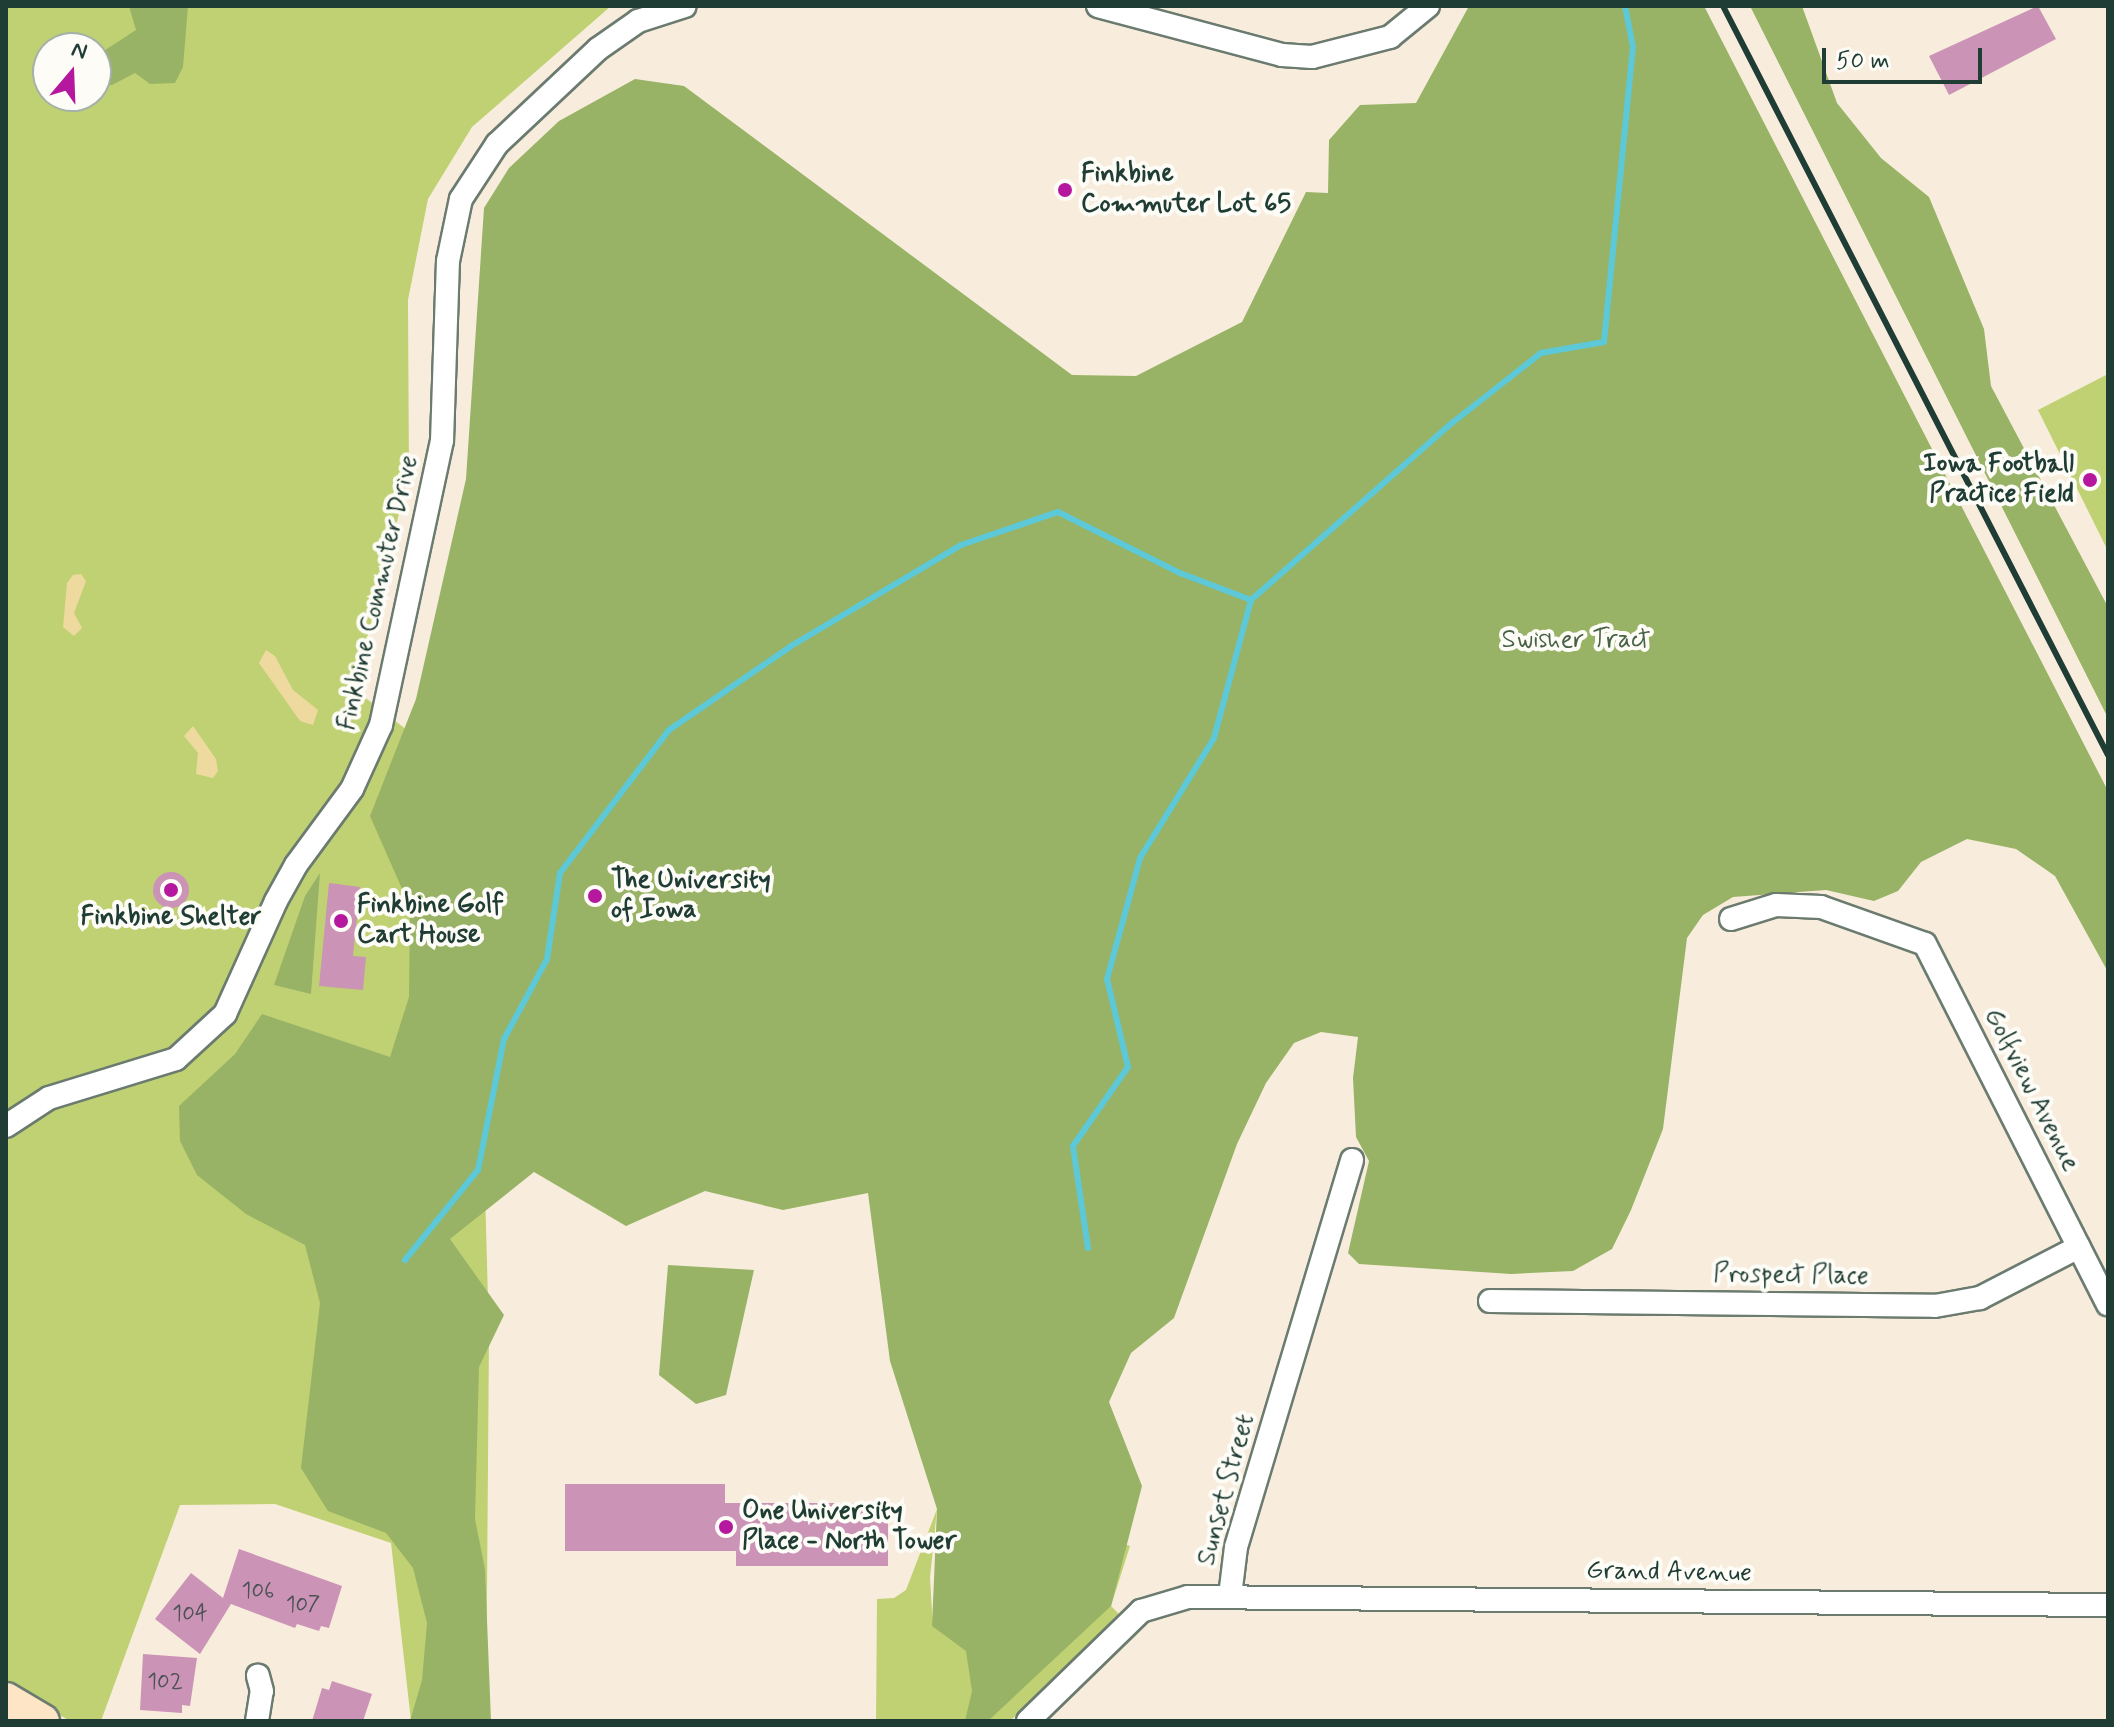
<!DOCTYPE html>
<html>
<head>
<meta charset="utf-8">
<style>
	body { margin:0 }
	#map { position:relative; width:2114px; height:1727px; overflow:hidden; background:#f8eddd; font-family:Mynerve,sans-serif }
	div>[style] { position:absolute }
	.green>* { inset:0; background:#c0d173 }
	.forest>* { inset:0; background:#98b365 }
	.sand>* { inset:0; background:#eeda9e }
	.stream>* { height:6px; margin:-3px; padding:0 3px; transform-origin:3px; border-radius:3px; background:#5dc8d7 }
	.building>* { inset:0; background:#cb93b5 }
	.round { border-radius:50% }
	.roads { filter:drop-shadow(2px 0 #6b7b6f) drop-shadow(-2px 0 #6b7b6f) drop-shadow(0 2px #6b7b6f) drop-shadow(0 -2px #6b7b6f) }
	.minor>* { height:22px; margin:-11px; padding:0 11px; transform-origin:11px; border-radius:11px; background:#fff }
	.secondary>* { height:32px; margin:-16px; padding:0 16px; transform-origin:16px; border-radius:16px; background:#fde5c5 }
	.rail>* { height:6px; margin:-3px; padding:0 3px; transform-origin:3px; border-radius:3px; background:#1f3d34 }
	.dots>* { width:22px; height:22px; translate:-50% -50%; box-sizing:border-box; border:4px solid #fdfcf7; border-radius:50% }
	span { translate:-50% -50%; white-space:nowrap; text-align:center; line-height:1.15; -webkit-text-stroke:8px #fdfcf7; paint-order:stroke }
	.number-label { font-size:22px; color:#4a5254 }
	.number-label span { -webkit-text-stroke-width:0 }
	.poi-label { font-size:26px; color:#1f3d34; font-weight:700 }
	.left { translate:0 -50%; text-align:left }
	.right { translate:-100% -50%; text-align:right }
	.street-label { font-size:26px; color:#1f3d34 }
	.park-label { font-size:26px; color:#476244 }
	.frame { position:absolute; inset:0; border:8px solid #1f3d34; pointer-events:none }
	.north { position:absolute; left:32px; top:32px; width:80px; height:80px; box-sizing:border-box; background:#fdfcf7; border:2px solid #a4b0a9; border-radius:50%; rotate:19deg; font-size:22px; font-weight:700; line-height:32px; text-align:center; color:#1f3d34 }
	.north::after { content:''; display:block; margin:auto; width:28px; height:36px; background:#b5179e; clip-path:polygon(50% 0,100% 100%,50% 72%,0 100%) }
	.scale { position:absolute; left:1822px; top:48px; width:160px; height:36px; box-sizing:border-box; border:4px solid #1f3d34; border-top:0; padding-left:10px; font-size:24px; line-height:28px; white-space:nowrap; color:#1f3d34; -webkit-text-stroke:6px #fdfcf7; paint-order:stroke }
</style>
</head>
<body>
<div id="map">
	<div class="green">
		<i style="clip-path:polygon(evenodd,6px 6px,611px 6px,472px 127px,428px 199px,408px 300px,409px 475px,354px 689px,474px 782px,489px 1337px,486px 1721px,411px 1721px,391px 1543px,275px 1504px,180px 1505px,101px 1721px,70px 1721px,6px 1683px,6px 6px,48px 48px,96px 48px,96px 96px,48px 96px,48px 48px)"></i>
		<i style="clip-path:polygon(2108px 374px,2108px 551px,2038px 410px)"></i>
		<i style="clip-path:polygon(974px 1494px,1130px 1546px,1111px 1606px,1119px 1614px,1010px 1721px,876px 1721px,877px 1599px,894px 1598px,906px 1590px,937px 1509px,930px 1578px,933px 1627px)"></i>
	</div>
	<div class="forest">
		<i style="clip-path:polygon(129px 6px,188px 6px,183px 67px,175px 83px,150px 84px,135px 73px,112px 85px,96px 86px,96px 56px,136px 30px)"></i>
		<i style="clip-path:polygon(1469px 6px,1704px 6px,2108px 791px,2108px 972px,2055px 876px,2016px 849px,1967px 839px,1921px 862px,1898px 891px,1874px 901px,1826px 890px,1733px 897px,1703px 915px,1687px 938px,1663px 1129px,1631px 1210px,1612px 1249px,1573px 1271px,1511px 1274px,1359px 1264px,1348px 1253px,1369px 1161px,1356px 1137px,1353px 1078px,1358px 1037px,1321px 1032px,1294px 1043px,1266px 1083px,1237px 1144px,1174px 1318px,1131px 1353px,1109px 1402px,1142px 1486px,1111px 1606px,988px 1721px,965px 1721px,972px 1691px,966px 1651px,932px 1626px,937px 1509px,890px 1361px,868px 1193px,783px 1210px,705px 1191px,626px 1226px,534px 1172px,450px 1239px,504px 1315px,479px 1367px,475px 1519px,485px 1569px,491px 1721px,410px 1721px,422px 1680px,427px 1623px,413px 1568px,386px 1533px,328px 1511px,301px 1468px,320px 1303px,305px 1245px,246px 1214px,197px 1175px,180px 1141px,179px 1106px,235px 1054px,262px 1014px,390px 1057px,409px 997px,410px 907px,370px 816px,416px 699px,466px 479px,484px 208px,509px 168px,559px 121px,635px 79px,684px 86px,1072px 375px,1136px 376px,1242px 322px,1306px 192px,1328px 193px,1329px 140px,1360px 105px,1416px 103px)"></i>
		<i style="clip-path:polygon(1750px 6px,1802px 6px,1837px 103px,1881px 158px,1929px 197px,1984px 329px,1991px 386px,2108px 607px,2108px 718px)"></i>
		<i style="clip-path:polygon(320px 873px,311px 994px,274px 985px,305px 896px)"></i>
		<i style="clip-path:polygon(668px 1265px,754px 1270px,726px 1395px,696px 1404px,659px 1375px)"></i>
	</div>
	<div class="sand">
		<i style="clip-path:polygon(81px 574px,86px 581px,74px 613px,82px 628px,74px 636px,63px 627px,67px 583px,73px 575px)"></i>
		<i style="clip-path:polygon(266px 650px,275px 656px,293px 690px,318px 710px,313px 725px,300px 721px,259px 663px)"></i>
		<i style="clip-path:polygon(193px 726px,216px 759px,218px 771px,213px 778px,196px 774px,198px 753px,184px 736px)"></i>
	</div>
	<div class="stream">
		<i style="left:1088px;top:1248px;width:103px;rotate:-98.4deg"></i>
		<i style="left:1073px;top:1146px;width:96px;rotate:-55.2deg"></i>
		<i style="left:1128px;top:1067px;width:90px;rotate:-103.4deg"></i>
		<i style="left:1107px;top:979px;width:125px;rotate:-74.7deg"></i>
		<i style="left:1140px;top:858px;width:141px;rotate:-58.3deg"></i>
		<i style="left:1214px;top:738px;width:143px;rotate:-75deg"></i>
		<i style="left:405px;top:1260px;width:116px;rotate:-51deg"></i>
		<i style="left:478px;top:1170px;width:134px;rotate:-78.8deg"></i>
		<i style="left:504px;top:1039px;width:91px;rotate:-61.7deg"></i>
		<i style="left:547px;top:959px;width:87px;rotate:-81.4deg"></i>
		<i style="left:560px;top:873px;width:180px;rotate:-52.7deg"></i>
		<i style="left:669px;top:730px;width:148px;rotate:-34.5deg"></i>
		<i style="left:791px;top:646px;width:198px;rotate:-30.7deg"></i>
		<i style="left:961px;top:545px;width:102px;rotate:-18.8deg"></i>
		<i style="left:1058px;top:512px;width:136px;rotate:26.6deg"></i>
		<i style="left:1180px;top:573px;width:76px;rotate:20.8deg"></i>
		<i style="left:1251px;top:600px;width:268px;rotate:-41.4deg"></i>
		<i style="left:1452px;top:423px;width:113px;rotate:-38.2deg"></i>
		<i style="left:1541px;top:353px;width:64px;rotate:-9.9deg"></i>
		<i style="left:1604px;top:342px;width:296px;rotate:-84.4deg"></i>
		<i style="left:1633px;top:47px;width:42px;rotate:-101deg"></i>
	</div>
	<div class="building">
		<i style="clip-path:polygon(2038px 6px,2056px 39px,1949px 95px,1929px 56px)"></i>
		<i class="round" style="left:153px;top:872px;width:36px;height:36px"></i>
		<i style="clip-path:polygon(329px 883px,360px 887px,353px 956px,366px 957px,363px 990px,319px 986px)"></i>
		<i style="clip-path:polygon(565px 1484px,725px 1484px,725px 1503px,888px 1503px,888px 1566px,736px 1566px,736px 1551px,565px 1551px)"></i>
		<i style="clip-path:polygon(239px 1549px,342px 1586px,329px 1628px,321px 1626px,319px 1631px,297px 1624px,295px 1628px,231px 1604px,200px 1654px,155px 1619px,191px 1573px,223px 1598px)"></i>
		<i style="clip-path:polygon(143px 1654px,197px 1658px,190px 1706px,182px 1705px,182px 1713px,140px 1710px)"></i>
		<i style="clip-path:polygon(332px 1681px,372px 1694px,363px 1721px,312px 1721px,322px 1688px,329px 1690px)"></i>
	</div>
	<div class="roads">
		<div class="minor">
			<i style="left:1098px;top:6px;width:190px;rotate:14.9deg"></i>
			<i style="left:1282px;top:55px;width:30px;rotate:4deg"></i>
			<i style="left:1312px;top:57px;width:81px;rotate:-14.4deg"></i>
			<i style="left:1390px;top:37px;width:49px;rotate:-39.2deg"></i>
			<i style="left:1731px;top:919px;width:47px;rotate:-17.3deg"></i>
			<i style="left:1776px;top:905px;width:45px;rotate:2.5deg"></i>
			<i style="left:1821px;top:907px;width:110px;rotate:19.6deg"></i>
			<i style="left:1925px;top:944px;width:404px;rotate:63.1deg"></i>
			<i style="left:6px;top:1126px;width:51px;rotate:-33.1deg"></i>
			<i style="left:49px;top:1098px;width:133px;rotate:-17.1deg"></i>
			<i style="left:176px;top:1059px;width:67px;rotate:-42.6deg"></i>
			<i style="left:225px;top:1014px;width:124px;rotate:-65.7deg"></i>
			<i style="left:276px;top:901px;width:41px;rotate:-60.9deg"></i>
			<i style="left:296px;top:865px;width:94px;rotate:-53.6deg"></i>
			<i style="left:352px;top:789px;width:70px;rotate:-65.6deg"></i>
			<i style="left:381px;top:725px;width:290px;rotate:-77.9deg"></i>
			<i style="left:442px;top:441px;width:180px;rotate:-88.1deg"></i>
			<i style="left:448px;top:261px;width:63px;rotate:-78.2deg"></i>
			<i style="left:461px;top:199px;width:66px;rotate:-56.8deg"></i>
			<i style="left:497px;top:144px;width:139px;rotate:-43.2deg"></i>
			<i style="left:598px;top:49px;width:49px;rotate:-35deg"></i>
			<i style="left:638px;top:21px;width:49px;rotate:-17.7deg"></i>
			<i style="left:1490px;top:1301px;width:445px;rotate:0.6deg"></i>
			<i style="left:1935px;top:1306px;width:46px;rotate:-10.1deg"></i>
			<i style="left:1980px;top:1298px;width:111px;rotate:-27.3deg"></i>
			<i style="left:1230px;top:1596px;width:49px;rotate:-83deg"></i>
			<i style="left:1236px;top:1547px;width:404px;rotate:-73.3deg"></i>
			<i style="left:257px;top:1721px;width:30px;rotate:-81deg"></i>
			<i style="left:262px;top:1691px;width:16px;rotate:-105deg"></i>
			<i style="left:1028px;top:1721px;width:158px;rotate:-44.2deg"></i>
			<i style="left:1141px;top:1611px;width:49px;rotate:-16.6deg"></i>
			<i style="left:1188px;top:1597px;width:920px;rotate:0.5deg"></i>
		</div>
		<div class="secondary">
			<i style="left:6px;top:1699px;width:43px;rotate:30.7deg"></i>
		</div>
	</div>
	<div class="rail">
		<i style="left:1723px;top:6px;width:842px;rotate:62.8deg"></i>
	</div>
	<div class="dots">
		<i style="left:1065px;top:190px;background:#b5179e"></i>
		<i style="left:2090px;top:480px;background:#b5179e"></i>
		<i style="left:171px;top:890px;background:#b5179e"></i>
		<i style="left:595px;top:896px;background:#b5179e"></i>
		<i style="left:341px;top:921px;background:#b5179e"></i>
		<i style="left:726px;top:1527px;background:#b5179e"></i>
	</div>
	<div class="number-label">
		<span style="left:258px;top:1592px">106</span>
		<span style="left:303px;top:1606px">107</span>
		<span style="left:190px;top:1615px">104</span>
		<span style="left:165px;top:1683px">102</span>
	</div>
	<div class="poi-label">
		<span class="left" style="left:1081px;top:190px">Finkbine<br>Commuter Lot 65</span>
		<span class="right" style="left:2074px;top:480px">Iowa Football<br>Practice Field</span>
		<span class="left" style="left:611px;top:896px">The University<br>of Iowa</span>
		<span class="left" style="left:357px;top:921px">Finkbine Golf<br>Cart House</span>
		<span style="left:171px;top:918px">Finkbine Shelter</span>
		<span class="left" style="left:742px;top:1527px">One University<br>Place - North Tower</span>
	</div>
	<div class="street-label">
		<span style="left:379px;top:593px;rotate:-77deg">Finkbine Commuter Drive</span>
		<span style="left:2031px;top:1090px;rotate:63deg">Golfview Avenue</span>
		<span style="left:1791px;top:1276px;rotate:1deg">Prospect Place</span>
		<span style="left:1227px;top:1490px;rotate:-75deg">Sunset Street</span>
		<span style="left:1669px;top:1573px;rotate:1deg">Grand Avenue</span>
	</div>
	<div class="park-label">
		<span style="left:1576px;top:641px">Swisher Tract</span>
	</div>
	<div class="frame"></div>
	<div class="north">N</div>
	<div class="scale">50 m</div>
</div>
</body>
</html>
